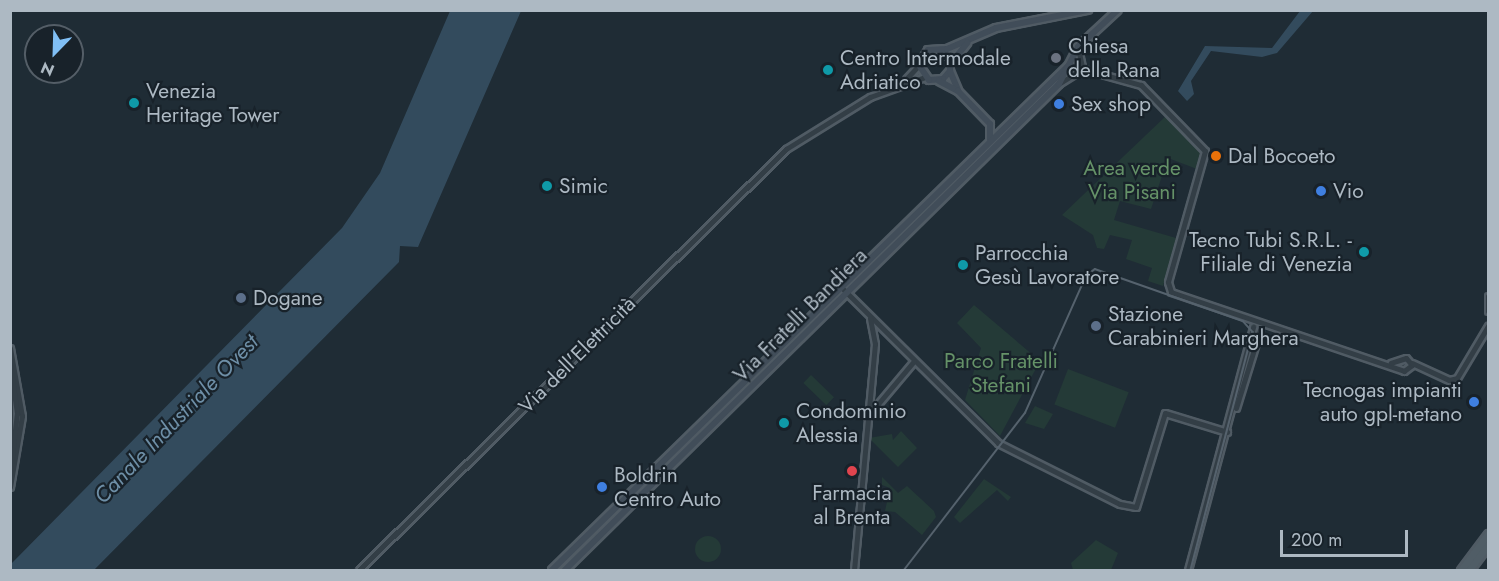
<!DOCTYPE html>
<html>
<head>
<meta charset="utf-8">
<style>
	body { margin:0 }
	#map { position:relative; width:1499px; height:581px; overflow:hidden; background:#1f2c35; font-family:Jost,sans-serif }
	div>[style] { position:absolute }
	.green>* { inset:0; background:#243a37; transform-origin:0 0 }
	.round { border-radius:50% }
	.water>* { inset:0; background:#334b5d }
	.roads { filter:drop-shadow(2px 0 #505b64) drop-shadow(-2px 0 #505b64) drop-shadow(0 2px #505b64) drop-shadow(0 -2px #505b64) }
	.tertiary>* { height:5px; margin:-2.5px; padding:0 2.5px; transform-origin:2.5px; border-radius:2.5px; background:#333e46 }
	.secondary>* { height:6px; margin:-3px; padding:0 3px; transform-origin:3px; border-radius:3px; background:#414d59 }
	.primary>* { height:7px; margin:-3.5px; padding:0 3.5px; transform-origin:3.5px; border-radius:3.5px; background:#505d66 }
	.tram>* { height:1.5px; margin:-0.75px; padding:0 0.75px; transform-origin:0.75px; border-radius:0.75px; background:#55626d }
	.dots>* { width:16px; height:16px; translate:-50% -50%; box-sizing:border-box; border:3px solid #18222a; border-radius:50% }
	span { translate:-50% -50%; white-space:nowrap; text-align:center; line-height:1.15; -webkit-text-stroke:4.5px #18222a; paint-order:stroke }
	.poi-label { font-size:21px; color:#adb9c3 }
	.left { translate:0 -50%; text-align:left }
	.right { translate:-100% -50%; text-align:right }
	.park-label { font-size:21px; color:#659268 }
	.street-label { font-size:21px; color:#adb9c3 }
	.water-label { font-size:22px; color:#6e8fa7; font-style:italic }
	.frame { position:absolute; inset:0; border:12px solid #adb9c3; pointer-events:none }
	.north { position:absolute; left:24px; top:24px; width:60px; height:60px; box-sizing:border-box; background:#18222a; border:2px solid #545e67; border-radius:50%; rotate:203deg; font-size:16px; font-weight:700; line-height:24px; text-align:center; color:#adb9c3 }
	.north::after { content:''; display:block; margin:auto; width:21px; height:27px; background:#80bff5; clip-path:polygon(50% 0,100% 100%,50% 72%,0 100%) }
	.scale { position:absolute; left:1280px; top:530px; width:128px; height:27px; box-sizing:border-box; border:3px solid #adb9c3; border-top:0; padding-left:8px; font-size:18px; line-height:21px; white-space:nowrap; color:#adb9c3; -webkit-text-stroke:4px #18222a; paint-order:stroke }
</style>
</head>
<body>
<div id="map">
	<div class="green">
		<i style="clip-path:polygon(1168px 114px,1201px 150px,1199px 165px,1197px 169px,1168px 158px,1151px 209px,1120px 201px,1114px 220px,1176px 238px,1163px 286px,1148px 281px,1152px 268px,1126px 259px,1132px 240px,1110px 235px,1104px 249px,1097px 248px,1093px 235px,1062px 215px)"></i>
		<i style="clip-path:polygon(974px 305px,1040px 361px,1000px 436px,965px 400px,981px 348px,957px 323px)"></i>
		<i style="left:1068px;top:369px;width:65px;height:38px;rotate:21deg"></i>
		<i style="left:811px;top:375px;width:32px;height:11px;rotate:44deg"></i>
		<i style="clip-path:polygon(1035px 406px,1053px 414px,1044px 429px,1025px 423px)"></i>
		<i style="clip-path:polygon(901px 431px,917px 448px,898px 467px,869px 438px,892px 434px,893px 440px)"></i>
		<i style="clip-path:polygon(882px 477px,898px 493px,907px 486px,934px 511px,936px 517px,922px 535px,895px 512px,885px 511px,890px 488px,882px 485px)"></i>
		<i style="clip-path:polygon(984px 479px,1011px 497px,1008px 501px,997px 490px,960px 523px,954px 517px)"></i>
		<i class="round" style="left:695px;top:536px;width:26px;height:26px"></i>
		<i style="clip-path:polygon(1096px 540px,1118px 553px,1111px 570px,1073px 570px,1071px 563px)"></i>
	</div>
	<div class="water">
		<i style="clip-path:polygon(450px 11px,521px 11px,418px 247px,400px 246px,399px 262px,94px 570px,11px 570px,11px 564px,342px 228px,380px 173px)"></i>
		<i style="clip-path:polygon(1300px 11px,1313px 11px,1277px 53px,1262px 57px,1211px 51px,1191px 81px,1194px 94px,1187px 101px,1178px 91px,1205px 46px,1272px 48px)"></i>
	</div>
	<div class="roads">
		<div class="tertiary">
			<i style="left:1078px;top:48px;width:19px;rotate:78deg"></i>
			<i style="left:1069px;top:65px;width:75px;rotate:15.5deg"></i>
			<i style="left:1141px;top:85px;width:92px;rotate:45.9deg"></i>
			<i style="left:1205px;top:151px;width:136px;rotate:105.8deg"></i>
			<i style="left:1168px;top:282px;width:10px;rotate:73deg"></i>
			<i style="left:1171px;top:292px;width:246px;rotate:18.7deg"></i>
			<i style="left:1404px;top:371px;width:10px;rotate:-37deg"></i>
			<i style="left:1412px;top:365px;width:9px;rotate:-131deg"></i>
			<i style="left:1406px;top:358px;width:16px;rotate:162deg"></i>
			<i style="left:906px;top:79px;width:19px;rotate:-47deg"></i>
			<i style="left:1060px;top:83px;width:26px;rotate:-32deg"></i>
			<i style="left:840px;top:286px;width:223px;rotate:44.8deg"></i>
			<i style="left:998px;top:443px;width:136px;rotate:26.6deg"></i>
			<i style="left:1120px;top:504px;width:16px;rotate:11deg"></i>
			<i style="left:1136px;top:507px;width:98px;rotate:-72.9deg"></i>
			<i style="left:1165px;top:413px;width:65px;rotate:17deg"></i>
			<i style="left:1488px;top:296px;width:15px;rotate:90deg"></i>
			<i style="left:10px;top:348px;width:69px;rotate:80deg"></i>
			<i style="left:22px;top:416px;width:72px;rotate:99.6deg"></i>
			<i style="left:1412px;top:363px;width:41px;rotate:24.7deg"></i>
			<i style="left:1449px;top:380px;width:8px;rotate:-14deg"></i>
			<i style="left:1457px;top:378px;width:61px;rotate:-59.2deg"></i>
			<i style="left:10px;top:365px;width:49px;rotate:81.7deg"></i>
			<i style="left:17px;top:413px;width:60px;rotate:96.7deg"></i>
			<i style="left:10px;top:392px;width:53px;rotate:90deg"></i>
			<i style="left:1236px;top:408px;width:82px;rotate:-72.9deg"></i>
			<i style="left:867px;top:417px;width:73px;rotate:-50deg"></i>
			<i style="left:359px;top:570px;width:600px;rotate:-44.59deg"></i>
			<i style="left:786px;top:149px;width:99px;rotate:-31.8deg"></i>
			<i style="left:870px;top:97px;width:59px;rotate:-20deg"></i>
			<i style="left:854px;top:570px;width:227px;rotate:-84.7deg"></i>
			<i style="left:875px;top:344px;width:26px;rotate:-101deg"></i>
			<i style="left:1188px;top:570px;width:252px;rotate:-75deg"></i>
		</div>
		<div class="secondary">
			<i style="left:942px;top:51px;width:11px;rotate:41deg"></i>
			<i style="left:950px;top:58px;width:13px;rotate:90deg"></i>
			<i style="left:950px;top:71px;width:11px;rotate:131deg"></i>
			<i style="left:943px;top:79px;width:14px;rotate:176deg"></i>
			<i style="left:929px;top:80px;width:18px;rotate:-124deg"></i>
			<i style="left:919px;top:65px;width:17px;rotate:-59deg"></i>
			<i style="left:928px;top:50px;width:19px;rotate:-3deg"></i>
			<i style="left:947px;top:49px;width:53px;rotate:-23.2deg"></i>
			<i style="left:996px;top:28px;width:94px;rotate:-11.1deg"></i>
			<i style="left:951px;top:63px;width:26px;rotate:-51deg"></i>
			<i style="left:950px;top:71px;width:21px;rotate:67deg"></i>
			<i style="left:939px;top:81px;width:21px;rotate:28deg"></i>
			<i style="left:958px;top:91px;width:46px;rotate:45.9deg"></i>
			<i style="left:990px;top:124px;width:15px;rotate:90deg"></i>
			<i style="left:552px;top:570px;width:723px;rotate:-44.33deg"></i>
			<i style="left:565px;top:570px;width:693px;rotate:-44.53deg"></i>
			<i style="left:1059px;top:84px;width:42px;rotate:-62.8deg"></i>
			<i style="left:1078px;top:47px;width:54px;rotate:-42.8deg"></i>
		</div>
		<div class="primary">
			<i style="left:1461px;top:570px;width:45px;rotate:-53.1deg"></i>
			<i style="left:1469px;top:570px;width:31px;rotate:-53deg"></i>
		</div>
	</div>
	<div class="tram">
		<i style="left:904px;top:570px;width:198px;rotate:-52.4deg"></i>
		<i style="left:1025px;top:413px;width:150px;rotate:-66deg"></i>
		<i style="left:1086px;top:276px;width:11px;rotate:-38deg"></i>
		<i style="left:1095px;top:269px;width:157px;rotate:19.4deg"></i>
		<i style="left:1243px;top:321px;width:15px;rotate:48deg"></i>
		<i style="left:1253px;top:332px;width:246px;rotate:104.6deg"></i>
	</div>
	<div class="dots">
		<i style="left:1056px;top:58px;background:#6b7280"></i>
		<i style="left:828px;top:70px;background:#0f9aa8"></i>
		<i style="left:134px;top:103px;background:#0f9aa8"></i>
		<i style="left:1059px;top:104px;background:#3f7fe0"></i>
		<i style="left:1216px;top:156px;background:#e8710a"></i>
		<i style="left:547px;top:186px;background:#0f9aa8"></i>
		<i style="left:1321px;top:191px;background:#3f7fe0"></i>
		<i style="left:1364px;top:252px;background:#0f9aa8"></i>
		<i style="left:963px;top:265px;background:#0f9aa8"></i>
		<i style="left:241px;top:298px;background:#5c6f8a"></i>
		<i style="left:1096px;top:326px;background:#5c6f8a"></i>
		<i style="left:1474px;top:402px;background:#3f7fe0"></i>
		<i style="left:784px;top:423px;background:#0f9aa8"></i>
		<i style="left:852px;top:471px;background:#e0444e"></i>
		<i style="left:602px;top:487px;background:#3f7fe0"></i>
	</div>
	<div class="poi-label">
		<span class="left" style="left:1068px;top:58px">Chiesa<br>della Rana</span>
		<span class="left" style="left:840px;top:70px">Centro Intermodale<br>Adriatico</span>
		<span class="left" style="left:146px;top:103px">Venezia<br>Heritage Tower</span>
		<span class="left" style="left:1071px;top:104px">Sex shop</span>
		<span class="left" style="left:1228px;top:156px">Dal Bocoeto</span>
		<span class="left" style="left:559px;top:186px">Simic</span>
		<span class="left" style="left:1333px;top:191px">Vio</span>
		<span class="right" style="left:1352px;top:252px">Tecno Tubi S.R.L. -<br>Filiale di Venezia</span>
		<span class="left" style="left:975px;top:265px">Parrocchia<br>Gesù Lavoratore</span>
		<span class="left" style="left:253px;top:298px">Dogane</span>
		<span class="left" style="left:1108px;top:326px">Stazione<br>Carabinieri Marghera</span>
		<span class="right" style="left:1462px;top:402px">Tecnogas impianti<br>auto gpl-metano</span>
		<span class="left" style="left:796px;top:423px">Condominio<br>Alessia</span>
		<span class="left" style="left:614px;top:487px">Boldrin<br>Centro Auto</span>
		<span style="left:852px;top:505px">Farmacia<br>al Brenta</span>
	</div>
	<div class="park-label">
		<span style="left:1132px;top:180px">Area verde<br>Via Pisani</span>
		<span style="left:1001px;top:373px">Parco Fratelli<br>Stefani</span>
	</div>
	<div class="street-label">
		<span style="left:800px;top:315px;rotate:-45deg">Via Fratelli Bandiera</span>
		<span style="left:577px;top:355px;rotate:-45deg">Via dell'Elettricità</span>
	</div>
	<div class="water-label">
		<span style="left:176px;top:419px;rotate:-46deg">Canale Industriale Ovest</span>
	</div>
	<div class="frame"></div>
	<div class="north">N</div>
	<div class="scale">200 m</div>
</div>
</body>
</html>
